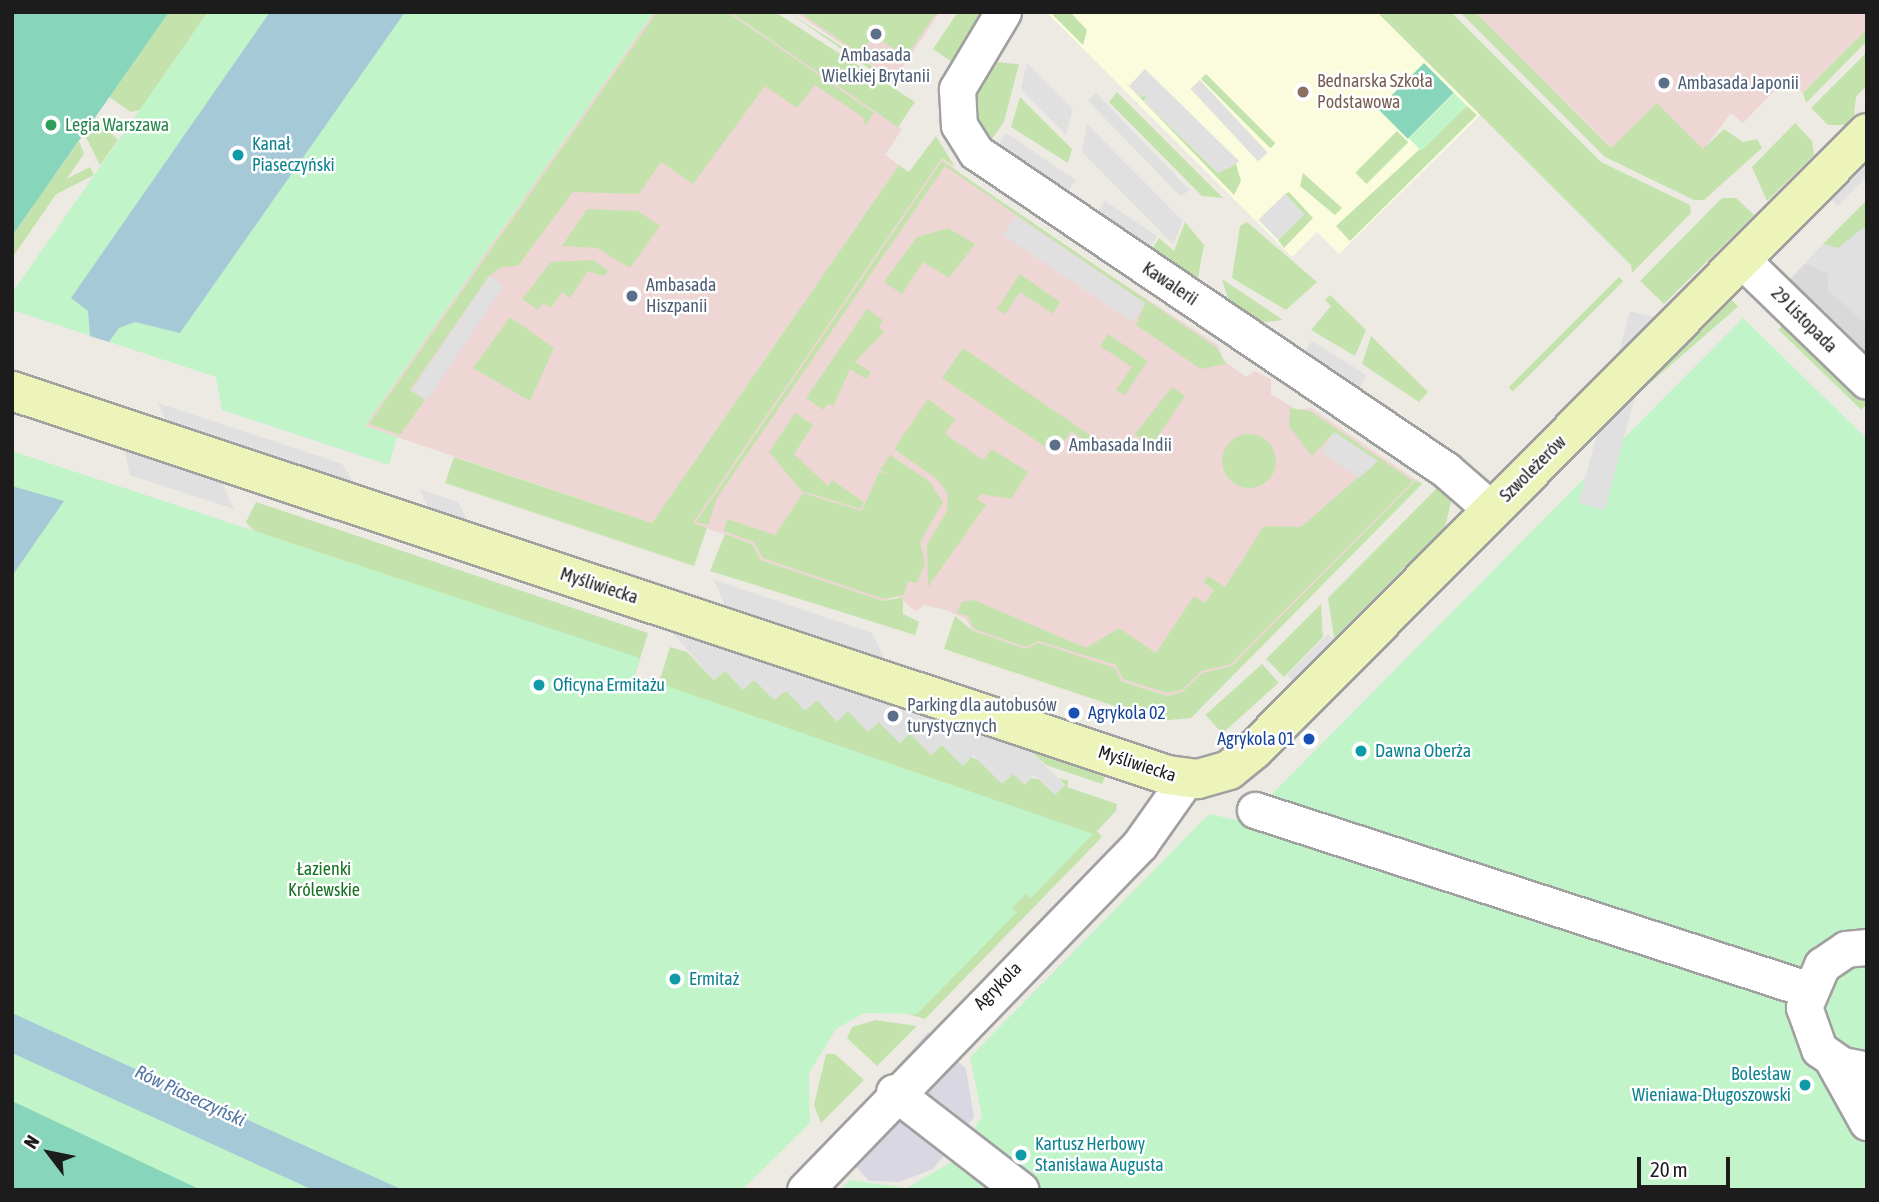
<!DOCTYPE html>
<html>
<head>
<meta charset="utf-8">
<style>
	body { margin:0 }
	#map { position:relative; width:1879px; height:1202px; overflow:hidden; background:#edeae3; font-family:"Asap Condensed",sans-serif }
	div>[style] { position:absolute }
	.residential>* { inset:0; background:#dad9d9 }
	.commercial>* { inset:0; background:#edd6d3 }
	.education>* { inset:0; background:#fafcdd }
	.grass>* { inset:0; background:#c4e3ac; transform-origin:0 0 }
	.round { border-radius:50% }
	.park>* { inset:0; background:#c2f4c9; transform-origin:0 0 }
	.pitch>* { inset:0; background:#87d6bc; transform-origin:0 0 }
	.parking>* { inset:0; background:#e0e0e0; transform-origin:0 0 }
	.plaza>* { inset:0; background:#d8d7e2 }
	.water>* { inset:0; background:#a6c9d7 }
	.roads { filter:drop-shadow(2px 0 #a0a0a0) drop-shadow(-2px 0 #a0a0a0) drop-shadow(0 2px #a0a0a0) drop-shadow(0 -2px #a0a0a0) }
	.street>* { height:35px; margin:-17.5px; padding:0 17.5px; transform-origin:17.5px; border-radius:17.5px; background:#fff }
	.secondary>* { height:38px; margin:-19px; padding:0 19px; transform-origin:19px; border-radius:19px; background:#edf4ba }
	.dots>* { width:19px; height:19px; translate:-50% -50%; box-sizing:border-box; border:4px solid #fff; border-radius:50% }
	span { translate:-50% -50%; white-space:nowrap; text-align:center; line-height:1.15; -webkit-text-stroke:5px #fff; paint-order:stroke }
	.service-label { font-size:18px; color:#4e5e75 }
	.left { translate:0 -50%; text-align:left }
	.education-label { font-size:18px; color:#785e54 }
	.leisure-label { font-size:18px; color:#27864d }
	.culture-label { font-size:18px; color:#0d838f }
	.right { translate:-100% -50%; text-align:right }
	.street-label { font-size:18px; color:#1c1c1c }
	.transit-label { font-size:18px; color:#164399 }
	.park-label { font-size:18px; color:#147121 }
	.water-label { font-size:19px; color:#5175a4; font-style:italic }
	.frame { position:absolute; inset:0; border:14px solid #1c1c1c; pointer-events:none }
	.north { position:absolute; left:14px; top:1118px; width:70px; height:70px; -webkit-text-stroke:5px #fff; paint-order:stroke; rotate:302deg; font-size:19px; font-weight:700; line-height:28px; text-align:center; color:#1c1c1c }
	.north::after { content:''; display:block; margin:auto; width:24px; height:32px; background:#1c1c1c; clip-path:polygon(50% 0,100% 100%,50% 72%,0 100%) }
	.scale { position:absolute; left:1637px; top:1157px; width:93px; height:32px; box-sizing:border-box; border:4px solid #1c1c1c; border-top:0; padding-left:9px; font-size:21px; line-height:24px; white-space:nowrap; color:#1c1c1c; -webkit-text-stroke:5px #fff; paint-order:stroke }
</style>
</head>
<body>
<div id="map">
	<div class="residential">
		<i style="clip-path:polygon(1867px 200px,1867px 356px,1789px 280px)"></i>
	</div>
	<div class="commercial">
		<i style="clip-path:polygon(654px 12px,730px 12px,902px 129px,885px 155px,899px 165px,652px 523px,364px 426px)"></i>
		<i style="clip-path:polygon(795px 12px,940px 12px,894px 80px)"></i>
		<i style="clip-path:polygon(1475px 12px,1867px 12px,1867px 29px,1803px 93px,1787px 78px,1743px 123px,1731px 113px,1703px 150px,1612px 148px)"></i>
		<i style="clip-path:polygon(942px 158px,987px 195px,1219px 346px,1223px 360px,1246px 377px,1254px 371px,1271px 379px,1271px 394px,1297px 410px,1311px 408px,1416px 480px,1232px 666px,1202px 673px,1182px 692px,1167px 696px,972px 631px,966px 619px,945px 610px,925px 605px,915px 611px,898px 596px,883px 601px,761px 560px,752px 544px,692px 523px)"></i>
	</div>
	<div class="education">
		<i style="clip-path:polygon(1046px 12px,1377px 12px,1480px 115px,1339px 254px,1317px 232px,1292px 257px)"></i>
	</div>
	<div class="grass">
		<i style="clip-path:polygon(169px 12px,208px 12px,140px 110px,131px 112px,109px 97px)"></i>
		<i style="clip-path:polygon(657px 12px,727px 12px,874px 113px,865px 126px,863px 117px,815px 85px,797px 108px,765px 86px,693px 184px,661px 162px,639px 194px,573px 192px,518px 266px,501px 267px,489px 276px,410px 390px,425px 400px,400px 435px,369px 424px)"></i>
		<i style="clip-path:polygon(730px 12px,775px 12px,915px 102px,898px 127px)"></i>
		<i style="clip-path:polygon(788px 12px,894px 80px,892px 84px)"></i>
		<i style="clip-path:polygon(799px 12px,937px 12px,906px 57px,874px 35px,860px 54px)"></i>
		<i style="clip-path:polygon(958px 12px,985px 12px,952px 62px,933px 49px)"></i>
		<i style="clip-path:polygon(1050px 12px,1072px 14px,1087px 30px,1083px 45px)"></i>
		<i style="clip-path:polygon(1377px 12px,1451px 12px,1601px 162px,1690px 205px,1691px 213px,1632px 273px,1631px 265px)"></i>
		<i style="clip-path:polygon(1460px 12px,1475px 12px,1611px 148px,1657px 103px,1703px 149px,1724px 129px,1743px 142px,1757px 139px,1762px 148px,1704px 200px,1694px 200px,1605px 157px)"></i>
		<i style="clip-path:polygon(1867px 29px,1867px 41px,1806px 103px,1803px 93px)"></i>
		<i style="clip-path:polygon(1867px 52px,1867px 85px,1856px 97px,1854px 115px,1845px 125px,1828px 125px,1811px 108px)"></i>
		<i style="clip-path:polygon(995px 62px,1019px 64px,1004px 122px,989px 143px,977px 126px,974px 89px)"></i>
		<i style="left:1206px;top:74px;width:98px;height:7px;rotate:45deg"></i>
		<i style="clip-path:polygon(1124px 81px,1141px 97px,1147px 94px,1144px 101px,1218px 173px,1236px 164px,1241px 181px,1234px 195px)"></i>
		<i style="clip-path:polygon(1117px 92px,1223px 198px,1202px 196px,1109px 102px)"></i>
		<i style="clip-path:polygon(1020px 97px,1072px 149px,1068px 163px,1011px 127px)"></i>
		<i style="clip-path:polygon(1467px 106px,1477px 115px,1350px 241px,1336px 226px)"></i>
		<i style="clip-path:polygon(95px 117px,118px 140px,100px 165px,84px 133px)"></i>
		<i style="clip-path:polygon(1795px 123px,1812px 141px,1814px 155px,1767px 201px,1752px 167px)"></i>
		<i style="left:1397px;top:131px;width:16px;height:59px;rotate:45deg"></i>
		<i style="clip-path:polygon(936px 136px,955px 167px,942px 158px,693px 523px,707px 528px,694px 566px,445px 483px,454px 457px,652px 523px,899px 165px,909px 172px)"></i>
		<i style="clip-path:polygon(79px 141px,84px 154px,12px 258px,12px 236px)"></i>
		<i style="clip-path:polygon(942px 161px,1217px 348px,1226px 364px,1201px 369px,1136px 325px,1145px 303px,945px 166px,717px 498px,708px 525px,696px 522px)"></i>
		<i style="left:90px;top:167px;width:9px;height:118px;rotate:63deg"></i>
		<i style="clip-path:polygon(1303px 173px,1342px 208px,1335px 215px,1300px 186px)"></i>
		<i style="clip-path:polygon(1289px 192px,1313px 218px,1284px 248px,1278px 240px,1304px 214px,1285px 194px)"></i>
		<i style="clip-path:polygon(1722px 198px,1736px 198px,1754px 215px,1664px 304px,1640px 281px)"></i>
		<i style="clip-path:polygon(1867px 200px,1867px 231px,1838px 248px,1823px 244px)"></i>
		<i style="clip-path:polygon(587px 209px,638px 211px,660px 226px,630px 268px,597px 248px,562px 246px)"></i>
		<i style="clip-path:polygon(1185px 222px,1204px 245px,1197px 283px,1148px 255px,1159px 238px,1174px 251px)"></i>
		<i style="clip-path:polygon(1247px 222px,1317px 282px,1286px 310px,1232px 278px,1240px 226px)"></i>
		<i style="clip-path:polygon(948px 228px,975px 244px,949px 278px,923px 262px,902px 294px,884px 282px,917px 237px)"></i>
		<i style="clip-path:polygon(593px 260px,608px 271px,604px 276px,588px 271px,570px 298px,562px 292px,551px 308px,543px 303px,538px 310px,522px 299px,551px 262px)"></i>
		<i style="clip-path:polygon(1020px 274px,1060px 302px,1053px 314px,1020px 292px,1005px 314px,997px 309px)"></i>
		<i style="left:1619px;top:277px;width:6px;height:156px;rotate:45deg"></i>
		<i style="clip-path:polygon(1222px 279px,1283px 320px,1257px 323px,1230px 305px)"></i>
		<i style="clip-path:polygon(1330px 295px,1366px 330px,1355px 356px,1311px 330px,1331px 306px,1325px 300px)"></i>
		<i style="left:1732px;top:300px;width:9px;height:530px;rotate:49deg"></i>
		<i style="clip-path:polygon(867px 309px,883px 320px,879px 327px,884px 332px,855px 362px,871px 372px,866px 379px,850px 369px,833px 407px,828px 403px,823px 410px,806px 398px)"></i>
		<i style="clip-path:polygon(510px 317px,554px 348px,530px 401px,473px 368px)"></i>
		<i style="left:1784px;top:324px;width:115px;height:8px;rotate:44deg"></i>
		<i style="clip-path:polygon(1108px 334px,1148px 361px,1125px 395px,1116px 390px,1132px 367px,1100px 346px)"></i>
		<i style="clip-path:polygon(1371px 336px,1428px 392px,1419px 402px,1362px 364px)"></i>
		<i style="clip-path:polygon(963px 348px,1097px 440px,1094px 446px,1071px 431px,1056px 454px,942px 378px)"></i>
		<i style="clip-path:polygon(1172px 387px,1185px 396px,1150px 448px,1135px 434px)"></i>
		<i style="clip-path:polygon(928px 399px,955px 419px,945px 434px,983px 460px,992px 449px,1028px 472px,1011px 499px,981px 494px,977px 499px,986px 505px,928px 587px,927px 545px,947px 511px,948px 494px,937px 479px,894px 449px)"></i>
		<i style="clip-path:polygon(1290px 408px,1310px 411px,1413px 481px,1231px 664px,1201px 671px,1182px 690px,1167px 693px,1123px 679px,1116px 665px,1039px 641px,1026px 647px,974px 629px,968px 616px,957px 613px,962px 602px,974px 600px,1086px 648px,1119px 628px,1156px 653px,1194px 596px,1205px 603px,1214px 590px,1203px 582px,1208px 576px,1225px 587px,1264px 526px,1301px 527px,1377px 461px,1334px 432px,1312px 456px,1289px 426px)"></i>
		<i style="clip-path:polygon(795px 413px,813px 425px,794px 454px,828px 486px,832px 480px,864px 502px,861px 509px,802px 491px,769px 452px)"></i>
		<i class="round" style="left:1222px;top:434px;width:54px;height:54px"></i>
		<i style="clip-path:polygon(890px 455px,929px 481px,943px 502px,920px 542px,925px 563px,917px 583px,908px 581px,904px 595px,884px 599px,763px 558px,754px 542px,724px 531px,727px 519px,775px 535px,803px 493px,862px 511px,879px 472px,888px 474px,880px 470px)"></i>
		<i style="clip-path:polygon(1416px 480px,1422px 484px,1191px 718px,1159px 721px,944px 649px,955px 616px,973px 631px,1026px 649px,1039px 643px,1115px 668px,1121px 681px,1167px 696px,1182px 692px,1202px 673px,1232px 666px)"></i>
		<i style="clip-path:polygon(1441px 484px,1451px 502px,1445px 527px,1334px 638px,1328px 598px)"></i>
		<i style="clip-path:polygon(256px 502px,648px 633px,635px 675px,253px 530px,246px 522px)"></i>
		<i style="clip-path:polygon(725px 534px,752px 544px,761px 560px,883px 601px,903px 597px,903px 614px,919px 622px,915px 635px,710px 571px)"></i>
		<i style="clip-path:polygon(1321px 604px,1323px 637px,1284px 677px,1266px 659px)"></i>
		<i style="clip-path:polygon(670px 647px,687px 652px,714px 680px,725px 671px,848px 711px,879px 722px,900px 743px,910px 733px,931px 755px,941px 745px,1013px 774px,1065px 785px,1059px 778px,1069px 781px,1067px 787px,1117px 804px,1116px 811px,1097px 831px,1102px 837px,925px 1019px,892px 1009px,870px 1012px,653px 681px,659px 683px)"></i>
		<i style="left:1262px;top:664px;width:25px;height:76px;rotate:48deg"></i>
		<i style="clip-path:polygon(1026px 747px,1106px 774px,1102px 784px,1046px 765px)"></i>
		<i style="clip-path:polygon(876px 1020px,917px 1026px,877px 1066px,847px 1038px,852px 1027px)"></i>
		<i style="clip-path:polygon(826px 1054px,835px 1054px,864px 1080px,821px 1123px,814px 1105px)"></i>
	</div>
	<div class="park">
		<i style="clip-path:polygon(208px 12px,654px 12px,365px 426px,397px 437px,389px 465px,222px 410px,216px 377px,12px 310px,12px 293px)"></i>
		<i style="left:1454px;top:93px;width:18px;height:64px;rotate:45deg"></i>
		<i style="clip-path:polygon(1743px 318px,1867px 439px,1867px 1190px,840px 1190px,850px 1180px,907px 1188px,955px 1160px,982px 1116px,970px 1057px,1209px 814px,1241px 821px,1267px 799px)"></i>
		<i style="clip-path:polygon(12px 451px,640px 658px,635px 675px,1093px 834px,1031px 898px,1026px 894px,1012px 908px,1017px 912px,917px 1014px,864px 1013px,836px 1029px,809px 1073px,810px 1123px,742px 1190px,12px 1190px)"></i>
	</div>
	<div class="pitch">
		<i style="clip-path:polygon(12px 12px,169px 12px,12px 236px)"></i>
		<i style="left:1424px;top:63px;width:42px;height:65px;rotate:45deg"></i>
		<i style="clip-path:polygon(12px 1101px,201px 1190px,12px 1190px)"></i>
	</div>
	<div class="parking">
		<i style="clip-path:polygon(1027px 63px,1073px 109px,1066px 135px,1021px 89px)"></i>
		<i style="clip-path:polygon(1145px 69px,1239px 161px,1236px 164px,1218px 173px,1144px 101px,1147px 94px,1141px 97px,1129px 86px)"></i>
		<i style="left:1200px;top:80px;width:99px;height:13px;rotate:47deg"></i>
		<i style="left:1096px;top:93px;width:134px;height:11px;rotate:46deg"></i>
		<i style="clip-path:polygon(1087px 124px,1183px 221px,1173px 244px,1082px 152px)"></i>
		<i style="left:1006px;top:133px;width:84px;height:18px;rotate:34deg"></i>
		<i style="clip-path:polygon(1867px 160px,1867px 176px,1838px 206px,1830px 198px)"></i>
		<i style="left:1285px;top:194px;width:28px;height:37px;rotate:46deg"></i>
		<i style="left:1105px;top:201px;width:63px;height:17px;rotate:34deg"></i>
		<i style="left:1016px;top:216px;width:156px;height:23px;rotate:34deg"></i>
		<i style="clip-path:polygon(1863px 228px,1867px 231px,1867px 325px,1828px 290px,1828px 274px,1805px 263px,1823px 244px,1838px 248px)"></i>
		<i style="left:489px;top:276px;width:18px;height:138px;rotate:34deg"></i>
		<i style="left:1630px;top:311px;width:27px;height:199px;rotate:15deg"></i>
		<i style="left:1312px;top:341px;width:65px;height:17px;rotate:32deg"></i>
		<i style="clip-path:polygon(158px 403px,342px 464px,361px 494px,171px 431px)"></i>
		<i style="clip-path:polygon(1334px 432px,1378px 461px,1359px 478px,1321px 452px)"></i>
		<i style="clip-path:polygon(124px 447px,220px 479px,234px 509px,130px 475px)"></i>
		<i style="clip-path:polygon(420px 489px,458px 502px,473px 531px,433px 518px)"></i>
		<i style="clip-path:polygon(714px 580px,872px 633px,886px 661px,726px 608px)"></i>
		<i style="clip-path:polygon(668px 628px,1026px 747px,1065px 785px,1055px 795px,1034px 775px,1025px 785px,1013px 774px,1002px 784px,973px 755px,963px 766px,942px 745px,931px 755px,910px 733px,900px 743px,879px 722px,868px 732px,848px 711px,837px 722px,817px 700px,805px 711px,786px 691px,774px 700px,754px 680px,743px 690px,725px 671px,714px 680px)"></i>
		<i style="left:1328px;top:634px;width:10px;height:58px;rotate:45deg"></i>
	</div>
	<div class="plaza">
		<i style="clip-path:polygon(928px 1032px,966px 1069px,974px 1117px,933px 1169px,899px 1182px,869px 1181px,832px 1140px)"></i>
	</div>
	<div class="water">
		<i style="clip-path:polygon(270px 12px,405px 12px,180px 333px,135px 322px,119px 328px,109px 342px,90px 336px,88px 311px,71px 298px)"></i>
		<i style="clip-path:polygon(12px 486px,64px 501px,12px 576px)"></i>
		<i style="clip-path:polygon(12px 1013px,164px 1082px,403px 1190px,313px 1190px,12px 1053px)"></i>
	</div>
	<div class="roads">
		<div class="street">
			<i style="left:1003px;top:12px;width:90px;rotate:120.9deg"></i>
			<i style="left:957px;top:89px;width:36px;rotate:87deg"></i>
			<i style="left:959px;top:125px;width:32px;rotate:58deg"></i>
			<i style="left:976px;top:152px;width:567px;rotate:34.08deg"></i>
			<i style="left:1446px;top:470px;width:61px;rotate:41deg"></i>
			<i style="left:1741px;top:259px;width:175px;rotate:44.1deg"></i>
			<i style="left:1255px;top:810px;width:580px;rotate:17.97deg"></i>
			<i style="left:1867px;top:947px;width:21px;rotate:175deg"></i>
			<i style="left:1846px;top:949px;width:29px;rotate:146deg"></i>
			<i style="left:1822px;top:965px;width:46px;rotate:113.2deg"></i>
			<i style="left:1804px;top:1007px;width:45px;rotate:70.3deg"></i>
			<i style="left:1819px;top:1049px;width:28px;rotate:35deg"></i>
			<i style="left:1842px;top:1065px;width:25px;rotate:11deg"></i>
			<i style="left:1833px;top:1061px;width:70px;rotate:60.9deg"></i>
			<i style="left:894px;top:1092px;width:160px;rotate:37.7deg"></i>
			<i style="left:805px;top:1190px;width:482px;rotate:-45.9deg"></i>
			<i style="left:1140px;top:844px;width:80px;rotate:-54.7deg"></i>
		</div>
		<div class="secondary">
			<i style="left:12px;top:391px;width:1218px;rotate:18.38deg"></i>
			<i style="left:1168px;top:775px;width:30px;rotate:8deg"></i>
			<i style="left:1198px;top:779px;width:32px;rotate:-16deg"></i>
			<i style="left:1229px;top:770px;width:33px;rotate:-39deg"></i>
			<i style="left:1255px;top:749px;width:868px;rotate:-45.19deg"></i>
		</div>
	</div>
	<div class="dots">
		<i style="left:876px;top:34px;background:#5c6f8a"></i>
		<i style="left:1664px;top:83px;background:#5c6f8a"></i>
		<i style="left:1303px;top:92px;background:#8d6e63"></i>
		<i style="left:51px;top:125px;background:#2e9e5b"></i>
		<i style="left:238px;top:155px;background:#0f9aa8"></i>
		<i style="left:632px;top:296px;background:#5c6f8a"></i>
		<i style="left:1055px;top:445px;background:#5c6f8a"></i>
		<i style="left:539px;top:685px;background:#0f9aa8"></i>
		<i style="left:1074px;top:713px;background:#1a4fb4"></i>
		<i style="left:893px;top:716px;background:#5c6f8a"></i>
		<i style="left:1309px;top:739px;background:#1a4fb4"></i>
		<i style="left:1361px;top:751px;background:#0f9aa8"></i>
		<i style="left:675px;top:979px;background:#0f9aa8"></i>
		<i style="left:1805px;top:1085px;background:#0f9aa8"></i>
		<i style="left:1021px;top:1155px;background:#0f9aa8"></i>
	</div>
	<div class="service-label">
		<span style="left:876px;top:66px">Ambasada<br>Wielkiej Brytanii</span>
		<span class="left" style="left:1678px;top:83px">Ambasada Japonii</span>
		<span class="left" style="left:646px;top:296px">Ambasada<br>Hiszpanii</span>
		<span class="left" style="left:1069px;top:445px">Ambasada Indii</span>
		<span class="left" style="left:907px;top:716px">Parking dla autobusów<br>turystycznych</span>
	</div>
	<div class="education-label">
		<span class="left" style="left:1317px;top:92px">Bednarska Szkoła<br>Podstawowa</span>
	</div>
	<div class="leisure-label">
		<span class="left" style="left:65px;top:125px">Legia Warszawa</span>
	</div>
	<div class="culture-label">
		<span class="left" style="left:252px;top:155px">Kanał<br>Piaseczyński</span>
		<span class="left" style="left:553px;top:685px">Oficyna Ermitażu</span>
		<span class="left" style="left:1375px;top:751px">Dawna Oberża</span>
		<span class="left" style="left:689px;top:979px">Ermitaż</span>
		<span class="right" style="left:1791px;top:1085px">Bolesław<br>Wieniawa-Długoszowski</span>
		<span class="left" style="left:1035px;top:1155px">Kartusz Herbowy<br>Stanisława Augusta</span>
	</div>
	<div class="street-label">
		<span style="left:1170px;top:284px;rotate:34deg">Kawalerii</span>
		<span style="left:1804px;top:320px;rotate:45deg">29 Listopada</span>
		<span style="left:1533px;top:469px;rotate:-45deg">Szwoleżerów</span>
		<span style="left:599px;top:586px;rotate:18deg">Myśliwiecka</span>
		<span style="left:1137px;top:764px;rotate:18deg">Myśliwiecka</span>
		<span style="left:998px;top:986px;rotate:-45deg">Agrykola</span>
	</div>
	<div class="transit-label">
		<span class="left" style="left:1088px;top:713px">Agrykola 02</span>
		<span class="right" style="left:1295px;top:739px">Agrykola 01</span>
	</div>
	<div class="park-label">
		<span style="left:324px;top:880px">Łazienki<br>Królewskie</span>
	</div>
	<div class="water-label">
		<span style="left:190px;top:1096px;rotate:25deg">Rów Piaseczyński</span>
	</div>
	<div class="frame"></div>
	<div class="north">N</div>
	<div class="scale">20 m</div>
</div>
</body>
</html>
